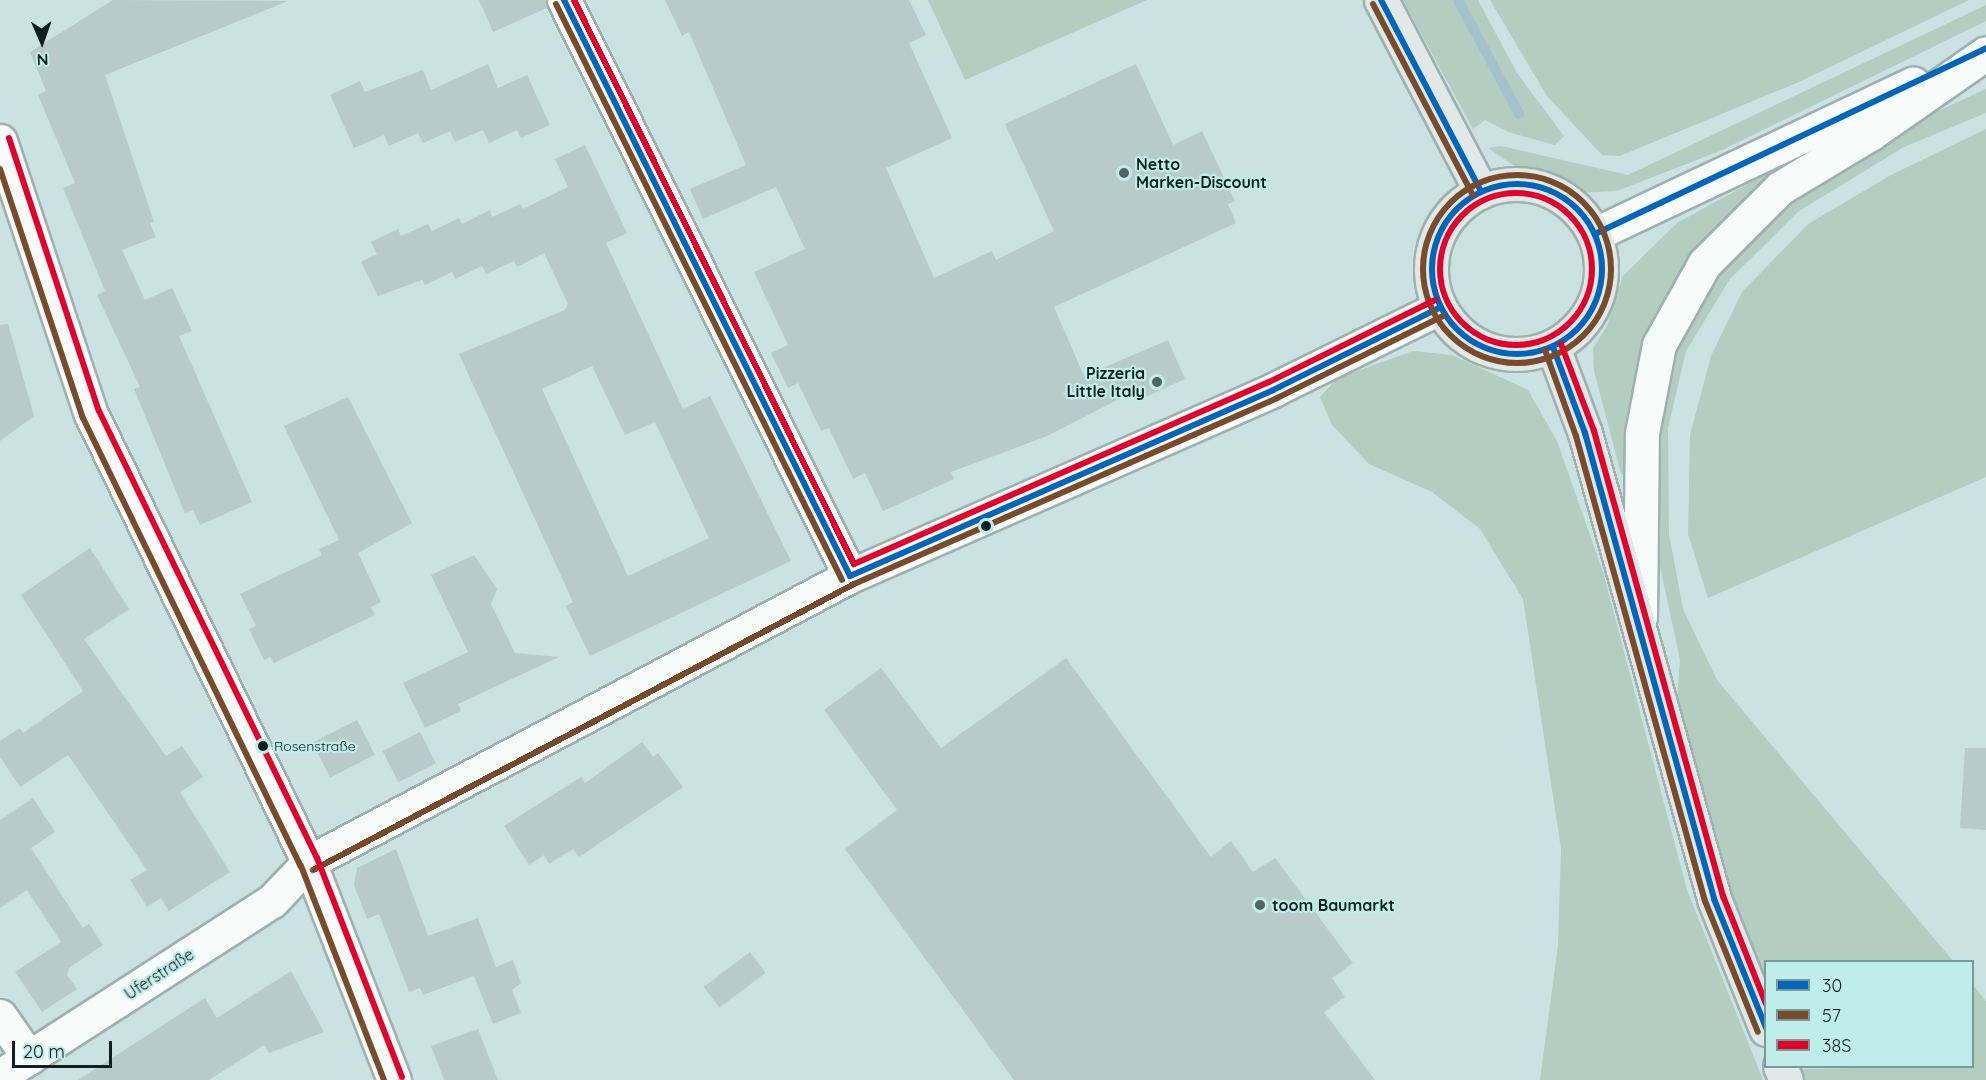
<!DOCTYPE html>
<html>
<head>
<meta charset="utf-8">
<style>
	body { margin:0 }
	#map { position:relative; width:1986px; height:1080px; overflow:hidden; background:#cae2e1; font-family:Quicksand,sans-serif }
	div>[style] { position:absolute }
	.green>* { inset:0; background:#b3cdc1 }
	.stream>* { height:10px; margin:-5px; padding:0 5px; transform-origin:5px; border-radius:5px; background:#a3c2ce }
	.building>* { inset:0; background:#b8cbcb; transform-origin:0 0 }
	.roads { filter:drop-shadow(2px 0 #9db1b0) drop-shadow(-2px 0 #9db1b0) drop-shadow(0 2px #9db1b0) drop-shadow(0 -2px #9db1b0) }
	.minor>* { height:33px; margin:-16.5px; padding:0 16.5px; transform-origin:16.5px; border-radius:16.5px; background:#f7fbfa }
	.major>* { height:33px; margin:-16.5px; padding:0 16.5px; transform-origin:16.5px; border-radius:16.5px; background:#e0e9e7 }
	.major>.ring { margin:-16.5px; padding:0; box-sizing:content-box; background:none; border:33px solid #e0e9e7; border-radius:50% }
	.bus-1>* { height:6px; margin:-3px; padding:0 3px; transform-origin:3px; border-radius:3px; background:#0065bd }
	.bus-1>.ring { margin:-3px; padding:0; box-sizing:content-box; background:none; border:6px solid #0065bd; border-radius:50% }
	.bus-2>* { height:6px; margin:-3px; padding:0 3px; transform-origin:3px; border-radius:3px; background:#7a4b2a }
	.bus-2>.ring { margin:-3px; padding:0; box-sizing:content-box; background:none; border:6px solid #7a4b2a; border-radius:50% }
	.bus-3>* { height:6px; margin:-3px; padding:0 3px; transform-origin:3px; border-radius:3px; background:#e4002b }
	.bus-3>.ring { margin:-3px; padding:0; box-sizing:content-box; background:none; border:6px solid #e4002b; border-radius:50% }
	.dots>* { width:16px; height:16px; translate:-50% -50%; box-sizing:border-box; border:3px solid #bfedea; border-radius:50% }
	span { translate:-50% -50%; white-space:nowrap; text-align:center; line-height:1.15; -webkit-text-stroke:4.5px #bfedea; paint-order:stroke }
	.bus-label { font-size:14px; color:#0e201f }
	.left { translate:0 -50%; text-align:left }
	.poi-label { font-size:16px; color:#0e201f; font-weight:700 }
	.right { translate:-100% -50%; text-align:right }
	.street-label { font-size:16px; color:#0e201f }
	.legend { position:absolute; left:1764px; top:960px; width:210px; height:108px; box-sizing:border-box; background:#bfedea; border:2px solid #789b99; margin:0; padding:8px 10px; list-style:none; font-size:18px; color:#0e201f }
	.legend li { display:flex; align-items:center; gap:12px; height:30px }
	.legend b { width:30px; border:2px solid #789b99 }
	.north { position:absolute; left:12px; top:12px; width:60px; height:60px; -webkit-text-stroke:4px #bfedea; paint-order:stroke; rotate:178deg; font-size:16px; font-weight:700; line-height:24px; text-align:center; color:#0e201f }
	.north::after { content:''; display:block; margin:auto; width:21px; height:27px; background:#0e201f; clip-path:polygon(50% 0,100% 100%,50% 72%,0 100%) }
	.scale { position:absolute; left:12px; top:1041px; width:100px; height:27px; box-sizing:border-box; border:3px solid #0e201f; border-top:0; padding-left:8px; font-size:18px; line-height:21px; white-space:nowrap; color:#0e201f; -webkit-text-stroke:4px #bfedea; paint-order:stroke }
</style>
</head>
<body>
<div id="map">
	<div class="green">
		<i style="clip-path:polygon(928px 0,1147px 0,965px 80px)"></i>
		<i style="clip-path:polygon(1403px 0,1478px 0,1517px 73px,1564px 136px,1555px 145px,1508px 132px,1485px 120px,1473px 129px)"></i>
		<i style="clip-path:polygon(1490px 0,1969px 0,1799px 82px,1620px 156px,1602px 155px,1547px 96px)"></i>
		<i style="clip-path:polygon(1986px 5px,1986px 21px,1720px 151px,1617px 191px,1579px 193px,1516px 167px,1488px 148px,1501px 146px,1628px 175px)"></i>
		<i style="clip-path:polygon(1986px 89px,1986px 113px,1904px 147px,1799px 211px,1730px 279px,1686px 351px,1668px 428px,1669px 534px,1683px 609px,1717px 680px,1953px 961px,1766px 962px,1765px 986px,1728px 893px,1677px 700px,1680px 660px,1654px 538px,1650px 435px,1669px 348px,1709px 269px,1783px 195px,1892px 132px)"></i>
		<i style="clip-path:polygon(1986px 129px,1986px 477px,1708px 598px,1688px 534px,1690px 435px,1711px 356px,1742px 292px,1808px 224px,1891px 175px)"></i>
		<i style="clip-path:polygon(1775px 169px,1777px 178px,1697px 254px,1630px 475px,1621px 474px,1594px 371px,1593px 348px,1607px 326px,1623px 276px,1677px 223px)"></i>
		<i style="clip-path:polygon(1413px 351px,1452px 355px,1528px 390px,1557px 441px,1603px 572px,1687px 890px,1763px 1080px,1540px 1080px,1558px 945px,1561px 849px,1523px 599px,1480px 529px,1432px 492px,1369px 464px,1332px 425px,1320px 397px,1337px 378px)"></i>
		<i style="clip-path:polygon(1973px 985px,1986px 1001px,1986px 1080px,1805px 1080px,1799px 1069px,1972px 1066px)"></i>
	</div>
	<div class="stream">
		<i style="left:1458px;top:0;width:129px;rotate:61.8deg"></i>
	</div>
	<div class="building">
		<i style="clip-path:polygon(113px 0,288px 1px,105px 75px,154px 222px,150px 223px,156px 237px,122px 250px,145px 300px,172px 288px,192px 331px,179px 336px,252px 502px,200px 525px,193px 510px,185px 513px,134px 389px,140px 387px,97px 295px,105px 291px,63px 188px,75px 183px,38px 95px,46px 91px,30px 52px)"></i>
		<i style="clip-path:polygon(479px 0,545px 0,547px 8px,493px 32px)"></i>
		<i style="clip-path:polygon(665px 0,909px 0,926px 35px,909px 43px,952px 138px,886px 168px,934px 278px,992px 251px,996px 260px,1054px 231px,1005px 124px,1136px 64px,1173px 145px,1202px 131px,1235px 201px,1228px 204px,1236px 223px,1054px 307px,1084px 376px,1168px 340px,1185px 379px,1137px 401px,1134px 394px,1127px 395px,1047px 436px,951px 472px,954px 479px,883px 511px,865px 473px,853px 479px,829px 428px,821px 431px,798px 383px,788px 388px,771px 353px,788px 345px,754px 272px,805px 249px,776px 187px,703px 219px,690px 189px,746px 165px,689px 32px,682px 36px)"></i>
		<i style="clip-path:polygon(488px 64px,498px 88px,527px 75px,550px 125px,521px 138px,517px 130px,489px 143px,483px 130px,455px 142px,450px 131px,423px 143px,418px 133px,389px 146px,384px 135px,354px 148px,330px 95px,360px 81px,365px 92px,423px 70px,431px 90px)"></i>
		<i style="clip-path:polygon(evenodd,585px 145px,627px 233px,606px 243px,683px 409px,710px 396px,791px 561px,590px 656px,566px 606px,573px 602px,459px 354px,565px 310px,568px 304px,544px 253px,517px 267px,514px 261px,486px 274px,482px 266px,455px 279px,452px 272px,425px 285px,422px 280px,378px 296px,361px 262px,377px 254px,371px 242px,398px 229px,401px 236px,428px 224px,432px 231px,459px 218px,462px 224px,490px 210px,492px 217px,520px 204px,523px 209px,568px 187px,555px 159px,585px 145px,592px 366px,625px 435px,655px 422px,709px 538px,628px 576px,542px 389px,592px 366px)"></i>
		<i style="clip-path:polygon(8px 324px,34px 416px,0 441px,0 325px)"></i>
		<i style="clip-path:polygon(348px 397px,412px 523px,358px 553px,381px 602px,371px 607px,375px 615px,274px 663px,270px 657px,264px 660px,249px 629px,256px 626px,240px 594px,322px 555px,319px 549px,339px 540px,284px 426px)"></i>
		<i style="clip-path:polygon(90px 548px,129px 609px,84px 639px,166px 756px,182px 746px,203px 777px,180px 792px,230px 872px,169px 911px,161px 898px,147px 907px,130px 880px,147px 870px,68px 755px,20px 787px,0 757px,0 741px,20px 728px,23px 733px,83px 691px,21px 595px)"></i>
		<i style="clip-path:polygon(474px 555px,497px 589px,491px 604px,515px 653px,559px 657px,458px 704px,461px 711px,425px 728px,403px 683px,468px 652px,431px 575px)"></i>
		<i style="clip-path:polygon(1066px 658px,1211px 857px,1231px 841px,1253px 872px,1275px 858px,1353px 963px,1332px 978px,1345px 997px,1324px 1012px,1375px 1080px,1014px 1080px,845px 849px,897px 810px,824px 710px,881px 668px,941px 748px)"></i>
		<i style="left:357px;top:720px;width:39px;height:50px;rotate:63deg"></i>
		<i style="left:420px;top:732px;width:35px;height:42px;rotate:63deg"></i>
		<i style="clip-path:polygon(642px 742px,653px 757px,658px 753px,683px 787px,579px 857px,573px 849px,549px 864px,544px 855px,529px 865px,504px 826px,581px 777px,585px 783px)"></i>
		<i style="clip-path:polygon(1965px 748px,1986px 748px,1986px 830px,1960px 828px)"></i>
		<i style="clip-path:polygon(33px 798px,55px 832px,31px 848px,83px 928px,89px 924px,103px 945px,69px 968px,67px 975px,77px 989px,42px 1012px,15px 972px,61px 942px,27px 890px,0 908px,0 820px)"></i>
		<i style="clip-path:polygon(396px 849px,428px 936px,478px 918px,496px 967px,513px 960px,521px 983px,512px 990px,521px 1013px,493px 1024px,474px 976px,423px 995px,420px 988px,409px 992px,379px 914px,367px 919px,354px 885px,357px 868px)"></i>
		<i style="left:750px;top:952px;width:26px;height:58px;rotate:53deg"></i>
		<i style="clip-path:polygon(291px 971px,324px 1032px,269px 1053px,264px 1045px,209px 1080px,78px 1080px,205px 998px,217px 1018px)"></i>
		<i style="clip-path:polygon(478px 1029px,498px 1080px,444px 1080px,431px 1046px)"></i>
	</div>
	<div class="roads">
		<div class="minor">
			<i style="left:564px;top:0;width:643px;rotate:63.59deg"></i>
			<i style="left:0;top:141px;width:288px;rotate:71.6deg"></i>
			<i style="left:91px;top:414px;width:498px;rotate:64.1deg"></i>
			<i style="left:309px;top:862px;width:234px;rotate:68.7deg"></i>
			<i style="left:1595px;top:234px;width:352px;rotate:-25.3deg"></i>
			<i style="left:1640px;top:617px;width:184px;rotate:-89.4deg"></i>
			<i style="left:1642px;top:433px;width:90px;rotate:-79.1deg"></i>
			<i style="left:1659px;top:345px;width:93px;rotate:-60.9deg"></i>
			<i style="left:1704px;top:264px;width:107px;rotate:-45deg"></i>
			<i style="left:1780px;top:188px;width:105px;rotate:-31deg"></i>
			<i style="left:1870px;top:134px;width:141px;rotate:-34.9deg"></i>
			<i style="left:0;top:1016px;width:51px;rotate:55.4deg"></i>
			<i style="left:0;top:1076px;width:323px;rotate:-32.8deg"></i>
			<i style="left:272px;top:901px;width:54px;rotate:-46.5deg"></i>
			<i style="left:309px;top:862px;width:612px;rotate:-27.86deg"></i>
			<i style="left:850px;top:576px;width:462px;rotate:-23.7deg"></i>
			<i style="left:1273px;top:390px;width:185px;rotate:-26.3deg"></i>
		</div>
		<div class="major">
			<i style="left:1381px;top:0;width:216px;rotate:62.4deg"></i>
			<i class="ring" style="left:1431px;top:184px;width:137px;height:137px"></i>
			<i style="left:1553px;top:347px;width:92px;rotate:69.6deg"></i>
			<i style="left:1585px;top:433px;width:484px;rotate:74.5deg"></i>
			<i style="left:1714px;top:899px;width:140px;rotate:68.2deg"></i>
			<i style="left:1780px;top:1066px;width:15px;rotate:67deg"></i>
		</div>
	</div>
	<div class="bus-1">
		<i style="left:564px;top:0;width:643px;rotate:63.59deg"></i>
		<i style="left:1381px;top:0;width:216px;rotate:62.4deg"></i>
		<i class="ring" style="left:1432px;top:184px;width:164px;height:164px"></i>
		<i style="left:1595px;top:234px;width:433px;rotate:-25.4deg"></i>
		<i style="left:1553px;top:347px;width:92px;rotate:69.6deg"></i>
		<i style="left:1585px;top:433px;width:484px;rotate:74.5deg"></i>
		<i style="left:1714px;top:899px;width:139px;rotate:68deg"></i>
		<i style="left:850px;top:576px;width:462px;rotate:-23.7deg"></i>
		<i style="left:1273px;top:390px;width:185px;rotate:-26.3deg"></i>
	</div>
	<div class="bus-2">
		<i style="left:556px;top:4px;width:643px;rotate:63.59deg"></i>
		<i style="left:1373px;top:4px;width:216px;rotate:62.4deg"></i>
		<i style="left:0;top:169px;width:262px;rotate:71.6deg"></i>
		<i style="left:83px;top:418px;width:498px;rotate:64.1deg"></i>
		<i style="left:301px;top:866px;width:230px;rotate:68.8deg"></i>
		<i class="ring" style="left:1423px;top:175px;width:182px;height:182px"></i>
		<i style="left:1545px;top:350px;width:91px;rotate:70.2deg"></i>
		<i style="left:1576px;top:436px;width:483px;rotate:74.5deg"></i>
		<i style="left:1705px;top:901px;width:141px;rotate:68deg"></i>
		<i style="left:313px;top:870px;width:612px;rotate:-27.86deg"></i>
		<i style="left:854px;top:584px;width:462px;rotate:-23.7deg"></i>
		<i style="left:1277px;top:398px;width:185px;rotate:-26.3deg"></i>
	</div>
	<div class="bus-3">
		<i style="left:574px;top:0;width:630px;rotate:63.6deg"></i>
		<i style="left:854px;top:564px;width:453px;rotate:-23.7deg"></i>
		<i style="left:1269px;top:382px;width:185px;rotate:-26.3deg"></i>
		<i style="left:9px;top:138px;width:287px;rotate:71.8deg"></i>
		<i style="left:99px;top:411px;width:497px;rotate:64deg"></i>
		<i style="left:317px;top:858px;width:235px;rotate:68.8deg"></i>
		<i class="ring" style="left:1440px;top:193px;width:146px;height:146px"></i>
		<i style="left:1561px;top:344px;width:93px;rotate:69.2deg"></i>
		<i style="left:1594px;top:431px;width:483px;rotate:74.5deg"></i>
		<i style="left:1723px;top:896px;width:116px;rotate:68.3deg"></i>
	</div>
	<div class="dots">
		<i style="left:1124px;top:173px;background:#506463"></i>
		<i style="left:1157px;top:382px;background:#506463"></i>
		<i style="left:986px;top:526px;background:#0e201f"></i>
		<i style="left:263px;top:746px;background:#0e201f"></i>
		<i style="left:1260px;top:905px;background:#506463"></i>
	</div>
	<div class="bus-label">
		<span class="left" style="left:274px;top:746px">Rosenstraße</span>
	</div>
	<div class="poi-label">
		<span class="left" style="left:1136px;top:173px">Netto<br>Marken-Discount</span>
		<span class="right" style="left:1145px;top:382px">Pizzeria<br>Little Italy</span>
		<span class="left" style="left:1272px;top:905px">toom Baumarkt</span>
	</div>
	<div class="street-label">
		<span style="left:159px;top:974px;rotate:-33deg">Uferstraße</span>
	</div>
	<ul class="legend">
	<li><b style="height:8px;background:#0065bd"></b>30</li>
	<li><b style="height:8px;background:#7a4b2a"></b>57</li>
	<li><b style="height:8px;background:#e4002b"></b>38S</li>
	</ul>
	<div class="north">N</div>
	<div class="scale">20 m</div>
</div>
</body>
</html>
